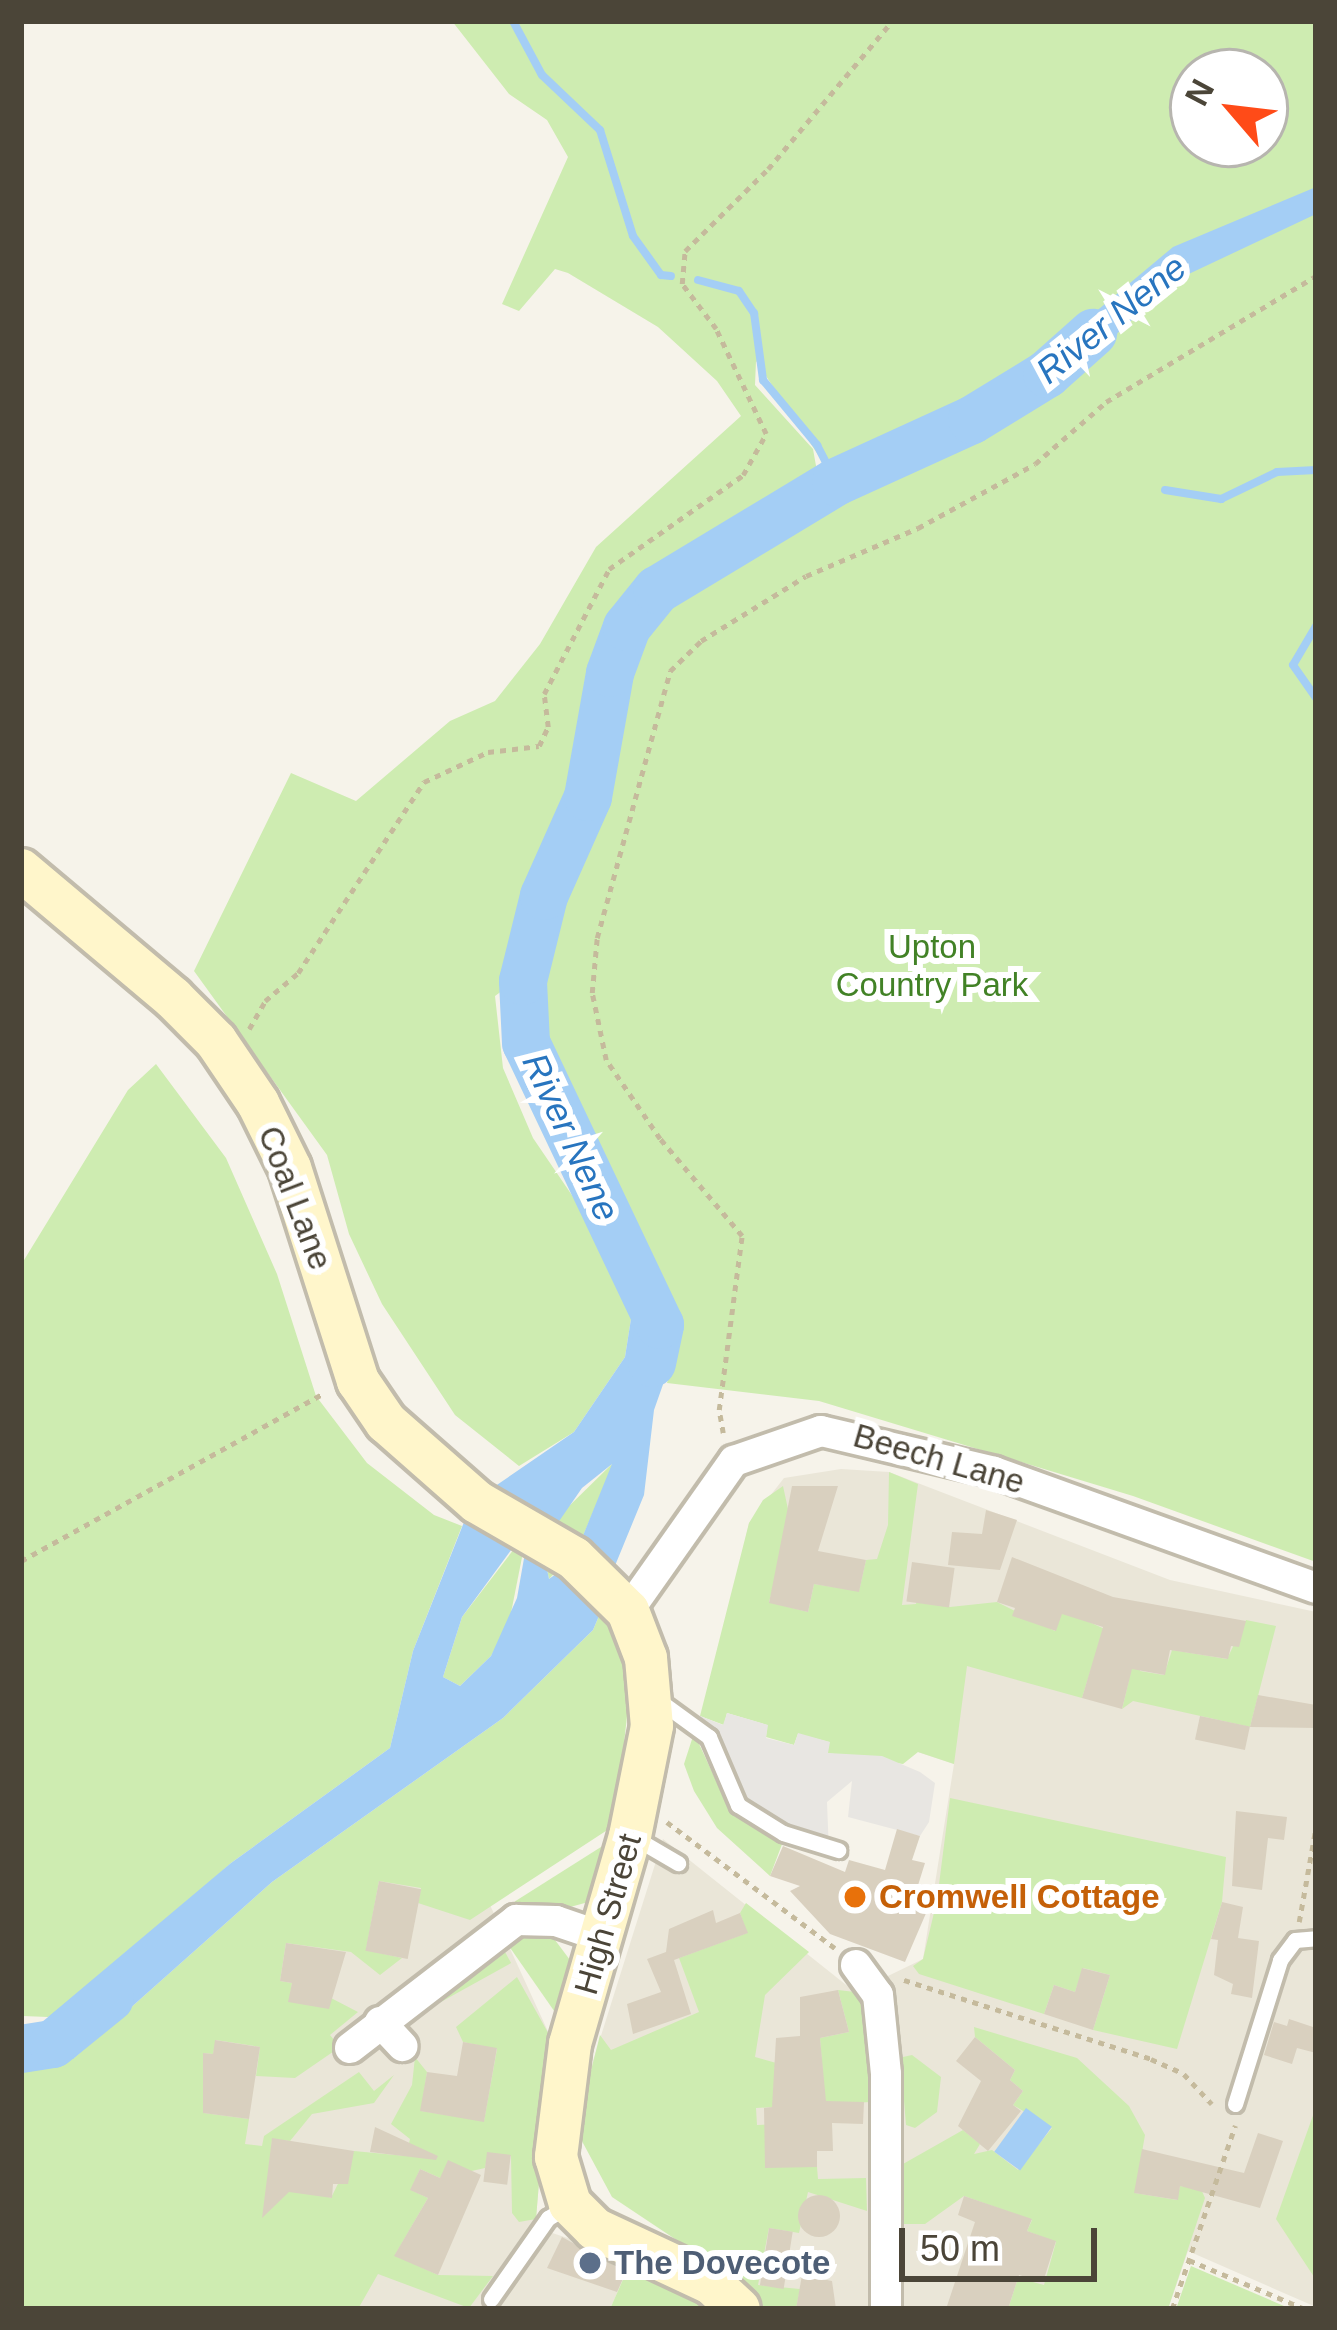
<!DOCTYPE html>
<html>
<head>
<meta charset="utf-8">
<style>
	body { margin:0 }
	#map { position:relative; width:1337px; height:2330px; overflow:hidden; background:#f6f3ea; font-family:Helvetica,sans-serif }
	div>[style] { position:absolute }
	.residential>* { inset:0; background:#eae6d8 }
	.green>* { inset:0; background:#ceecb1; transform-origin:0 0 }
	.parking>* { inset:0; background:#e8e6e2 }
	.water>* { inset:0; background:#a4cef5; transform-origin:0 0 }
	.stream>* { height:8px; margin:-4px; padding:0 4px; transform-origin:4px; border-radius:4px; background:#a4cef5 }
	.river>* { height:48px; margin:-24px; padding:0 24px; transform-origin:24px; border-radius:24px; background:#a4cef5 }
	.building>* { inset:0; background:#d9d0bf; transform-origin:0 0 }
	.round { border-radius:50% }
	.path>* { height:4.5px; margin-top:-2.25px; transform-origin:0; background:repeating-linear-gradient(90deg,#c5ba9c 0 6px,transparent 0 12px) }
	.roads { filter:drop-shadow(3px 0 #c2bcac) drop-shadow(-3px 0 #c2bcac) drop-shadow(0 3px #c2bcac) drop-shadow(0 -3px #c2bcac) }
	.lane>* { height:15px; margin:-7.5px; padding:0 7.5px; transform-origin:7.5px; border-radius:7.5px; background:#fff }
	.street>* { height:30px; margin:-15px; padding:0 15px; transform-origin:15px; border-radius:15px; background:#fff }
	.secondary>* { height:42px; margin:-21px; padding:0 21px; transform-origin:21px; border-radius:21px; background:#fff6cb }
	.dots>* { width:33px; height:33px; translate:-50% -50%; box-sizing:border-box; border:6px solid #fff; border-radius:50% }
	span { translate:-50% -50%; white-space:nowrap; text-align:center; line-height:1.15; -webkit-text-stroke:12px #fff; paint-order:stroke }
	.park-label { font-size:33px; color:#428226 }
	.street-label { font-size:33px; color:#4b4538 }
	.food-label { font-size:33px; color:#c56008; font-weight:700 }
	.left { translate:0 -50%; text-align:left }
	.service-label { font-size:33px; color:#4e5e75; font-weight:700 }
	.water-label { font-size:36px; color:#2875bf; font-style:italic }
	.frame { position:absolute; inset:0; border:24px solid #4b4538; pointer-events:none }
	.north { position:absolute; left:1169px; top:48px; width:120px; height:120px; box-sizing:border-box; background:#fff; border:3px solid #b7b5af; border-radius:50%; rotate:298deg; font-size:33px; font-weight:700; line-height:48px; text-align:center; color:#4b4538 }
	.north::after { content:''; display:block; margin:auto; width:42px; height:54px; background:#ff4b18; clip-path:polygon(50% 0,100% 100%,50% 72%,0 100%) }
	.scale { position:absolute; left:899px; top:2228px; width:198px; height:54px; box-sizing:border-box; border:6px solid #4b4538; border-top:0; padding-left:15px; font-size:36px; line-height:42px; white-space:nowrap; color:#4b4538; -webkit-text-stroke:9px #fff; paint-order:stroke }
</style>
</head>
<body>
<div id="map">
	<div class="residential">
		<i style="clip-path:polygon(841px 1469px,889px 1472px,1170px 1580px,1316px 1612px,1316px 2307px,1188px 2251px,1168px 2309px,763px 2309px,576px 2115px,663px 1839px,855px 1992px,923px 1959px,954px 1764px,712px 1684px,749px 1523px,784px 1478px)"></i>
		<i style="clip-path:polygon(416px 1805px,490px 1905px,551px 2038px,536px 2218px,540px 2229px,632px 2259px,610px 2309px,358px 2309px,366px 2292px,91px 2088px)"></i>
	</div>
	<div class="green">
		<i style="clip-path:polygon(evenodd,452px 21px,1316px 21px,1316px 1562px,1133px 1496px,819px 1401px,667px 1383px,678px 1342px,675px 1309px,526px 1043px,523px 981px,544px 896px,588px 797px,610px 673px,627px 627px,657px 590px,836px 482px,756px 361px,755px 385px,813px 449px,818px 477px,643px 590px,617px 630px,574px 802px,521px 930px,514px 982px,495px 996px,503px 1068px,533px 1138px,614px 1257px,633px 1306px,625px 1357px,574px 1432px,519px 1466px,455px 1415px,382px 1304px,349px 1234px,327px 1155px,194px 971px,291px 773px,356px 801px,450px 721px,495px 701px,540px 644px,596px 547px,741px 416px,717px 381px,658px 327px,568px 273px,555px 269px,519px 311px,502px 304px,568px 157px,547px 120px,509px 94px,452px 21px,1193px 72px,1265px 72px,1265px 144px,1193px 144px,1193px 72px)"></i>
		<i style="clip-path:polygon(156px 1064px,226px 1158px,277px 1274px,316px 1396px,367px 1463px,434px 1515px,462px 1526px,413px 1651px,390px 1748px,231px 1863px,89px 1990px,48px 2017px,23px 2016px,21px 1265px,128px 1090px)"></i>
		<i style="clip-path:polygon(614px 1462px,578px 1548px,549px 1579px,545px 1559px,562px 1513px)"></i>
		<i style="clip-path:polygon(889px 1472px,918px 1484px,902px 1605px,916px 1604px,918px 1594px,950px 1607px,997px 1602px,1055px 1631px,1063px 1610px,1144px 1647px,1140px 1671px,1164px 1675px,1172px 1650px,1227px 1659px,1246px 1620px,1276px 1626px,1250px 1727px,1133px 1701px,1122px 1709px,1129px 1680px,1091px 1669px,1082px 1698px,967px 1666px,954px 1764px,918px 1752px,903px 1764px,827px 1753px,829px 1742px,798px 1734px,794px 1745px,766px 1737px,767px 1725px,727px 1713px,724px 1725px,700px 1716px,749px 1523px,763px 1500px,783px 1486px,791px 1523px,769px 1602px,808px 1612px,814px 1584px,859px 1591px,866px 1560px,877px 1559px,888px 1525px)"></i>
		<i style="clip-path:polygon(527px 1532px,509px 1623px,491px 1656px,460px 1686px,443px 1677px,462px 1617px)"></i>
		<i style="clip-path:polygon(604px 1604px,632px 1671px,615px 1825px,470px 1920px,418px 1903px,421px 1888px,379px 1881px,366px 1950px,402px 1958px,380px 1975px,351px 1952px,286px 1943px,280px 1981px,292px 1983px,289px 2002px,331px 1998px,358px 2012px,330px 2035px,340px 2047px,295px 2078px,256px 2076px,260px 2047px,216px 2040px,213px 2054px,203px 2053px,204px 2113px,249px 2119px,245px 2144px,262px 2146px,264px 2136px,359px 2072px,374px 2091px,394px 2075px,374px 2103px,312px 2114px,290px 2141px,272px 2139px,268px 2201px,285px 2180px,331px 2198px,354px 2151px,406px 2156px,410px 2139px,391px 2124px,412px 2085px,415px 2057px,427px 2072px,421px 2111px,484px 2121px,497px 2049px,463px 2042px,456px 2027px,517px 1977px,551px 2038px,536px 2219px,519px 2222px,512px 2213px,511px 2156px,488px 2153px,485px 2168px,440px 2178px,420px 2169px,411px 2190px,428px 2198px,395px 2255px,438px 2275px,493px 2276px,469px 2308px,378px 2274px,358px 2309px,21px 2309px,21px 2047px,62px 2038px,74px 2058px,272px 1882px,503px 1718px,593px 1630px)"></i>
		<i style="clip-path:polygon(694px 1733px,726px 1802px,784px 1839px,770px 1876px,717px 1828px,694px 1791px,684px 1764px)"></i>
		<i style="clip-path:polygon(950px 1798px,1226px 1857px,1222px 1902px,1177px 2049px,1093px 2030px,1110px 1975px,1083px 1968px,1075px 1992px,1054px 1985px,1044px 2014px,919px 1974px,913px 1966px,923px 1959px,937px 1900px)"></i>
		<i style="clip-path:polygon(612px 1840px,592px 1901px,563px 1909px,514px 1902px)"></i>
		<i style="clip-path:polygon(746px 1903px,809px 1952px,765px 1995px,755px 2057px,823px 2076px,820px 2038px,849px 2032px,838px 1990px,855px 1992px,865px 2007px,873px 2059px,871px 2102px,756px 2108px,757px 2125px,791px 2124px,766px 2167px,817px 2167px,818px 2179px,866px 2178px,867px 2211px,808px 2192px,799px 2233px,769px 2228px,758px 2285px,800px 2289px,796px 2309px,763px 2309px,726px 2273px,612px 2197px,576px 2130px,600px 2035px,611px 2050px,699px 2012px,679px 1958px,747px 1933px,740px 1913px)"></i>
		<i style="clip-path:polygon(549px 1932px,576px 1968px,559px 2018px,504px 1939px)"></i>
		<i style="left:500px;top:1943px;width:23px;height:118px;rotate:61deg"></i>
		<i style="clip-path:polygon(974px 2027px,1077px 2058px,1129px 2106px,1145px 2135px,1135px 2193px,1177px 2200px,1180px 2186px,1201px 2189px,1205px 2198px,1168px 2309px,1008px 2309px,1018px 2278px,1044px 2285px,1056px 2242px,1027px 2231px,1032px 2220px,964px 2196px,925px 2224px,902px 2224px,903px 2164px,963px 2130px,980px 2144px,974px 2154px,992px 2150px,1018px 2170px,1052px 2128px,1013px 2105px,1023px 2091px,1010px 2080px,1015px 2070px,975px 2037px)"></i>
		<i style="clip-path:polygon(912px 2055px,941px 2077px,937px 2112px,915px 2128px,906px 2125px,903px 2088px,903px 2057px)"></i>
		<i style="clip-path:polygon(1316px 2107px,1316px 2280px,1276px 2219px)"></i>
		<i style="clip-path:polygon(632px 2259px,725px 2309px,610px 2309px)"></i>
		<i style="clip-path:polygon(1191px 2266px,1291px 2309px,1176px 2309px)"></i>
	</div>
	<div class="parking">
		<i style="clip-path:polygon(727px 1713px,768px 1725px,766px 1738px,794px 1745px,798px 1733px,830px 1742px,828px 1753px,882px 1756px,920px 1772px,935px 1783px,929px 1822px,920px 1836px,848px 1817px,852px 1781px,827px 1802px,829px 1853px,738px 1817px,694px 1733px,700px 1716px,723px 1725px)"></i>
	</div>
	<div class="water">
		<i style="clip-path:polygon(1316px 187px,1316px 214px,1176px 280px,1057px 388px,1038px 360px,1173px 247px)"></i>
		<i style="clip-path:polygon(667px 1291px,678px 1342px,654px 1410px,644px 1495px,612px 1573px,578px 1548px,612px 1464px,582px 1488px,553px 1530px,488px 1491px,574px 1432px,625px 1357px,633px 1306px)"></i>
		<i style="clip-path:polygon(466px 1517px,517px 1542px,462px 1617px,443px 1677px,460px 1686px,491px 1656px,517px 1598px,526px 1547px,545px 1559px,549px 1579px,563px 1569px,604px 1604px,593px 1630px,503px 1718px,272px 1882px,73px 2059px,48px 2017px,231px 1863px,390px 1748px,413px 1651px)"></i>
		<i style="left:1026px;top:2108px;width:32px;height:54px;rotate:36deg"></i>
	</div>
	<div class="stream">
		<i style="left:513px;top:21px;width:61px;rotate:61.8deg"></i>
		<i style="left:542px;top:75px;width:80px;rotate:43.5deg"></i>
		<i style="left:600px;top:130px;width:111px;rotate:72.7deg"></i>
		<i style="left:633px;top:236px;width:48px;rotate:54.3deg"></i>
		<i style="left:661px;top:275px;width:10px;rotate:6deg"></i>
		<i style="left:698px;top:280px;width:42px;rotate:15deg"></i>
		<i style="left:739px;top:291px;width:27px;rotate:56deg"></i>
		<i style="left:754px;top:313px;width:68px;rotate:82.3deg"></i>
		<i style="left:763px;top:380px;width:85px;rotate:50.3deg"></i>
		<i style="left:817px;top:445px;width:42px;rotate:62.8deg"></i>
		<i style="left:1165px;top:490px;width:57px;rotate:9.1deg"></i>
		<i style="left:1221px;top:499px;width:62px;rotate:-25.7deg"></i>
		<i style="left:1277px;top:472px;width:39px;rotate:-3deg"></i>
		<i style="left:1316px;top:626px;width:45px;rotate:120.5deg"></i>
		<i style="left:1293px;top:665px;width:40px;rotate:55.1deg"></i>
	</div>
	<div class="river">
		<i style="left:652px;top:1363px;width:39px;rotate:-78deg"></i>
		<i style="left:660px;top:1325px;width:312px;rotate:-115.4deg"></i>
		<i style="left:526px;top:1043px;width:62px;rotate:-92.8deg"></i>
		<i style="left:523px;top:981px;width:88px;rotate:-76.1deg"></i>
		<i style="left:544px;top:896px;width:108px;rotate:-66deg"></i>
		<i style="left:588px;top:797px;width:126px;rotate:-79.9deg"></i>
		<i style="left:610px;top:673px;width:49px;rotate:-69.7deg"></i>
		<i style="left:627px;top:627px;width:48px;rotate:-51deg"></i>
		<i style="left:657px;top:590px;width:209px;rotate:-31.1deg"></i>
		<i style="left:836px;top:482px;width:149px;rotate:-24.5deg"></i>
		<i style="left:972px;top:420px;width:88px;rotate:-31.5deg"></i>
		<i style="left:1047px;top:374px;width:62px;rotate:-41.7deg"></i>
		<i style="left:21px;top:2049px;width:32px;rotate:-9deg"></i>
		<i style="left:53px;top:2044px;width:73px;rotate:-38.9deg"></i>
	</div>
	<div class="building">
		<i style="clip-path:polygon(792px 1486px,838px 1486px,818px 1551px,866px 1560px,859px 1592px,814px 1584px,808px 1612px,769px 1603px)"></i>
		<i style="clip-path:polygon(986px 1510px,1017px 1520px,1000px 1570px,948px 1565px,952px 1532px,982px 1534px)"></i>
		<i style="clip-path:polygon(1012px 1557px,1113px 1597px,1246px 1621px,1239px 1647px,1231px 1646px,1228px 1659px,1170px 1650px,1165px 1675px,1132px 1669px,1122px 1709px,1082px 1698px,1103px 1627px,1062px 1614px,1056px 1631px,1012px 1616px,1015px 1608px,997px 1602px)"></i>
		<i style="left:912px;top:1562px;width:43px;height:40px;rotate:8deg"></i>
		<i style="clip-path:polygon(1258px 1695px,1316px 1705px,1316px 1728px,1250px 1727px)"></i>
		<i style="left:1200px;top:1716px;width:51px;height:24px;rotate:12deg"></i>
		<i style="clip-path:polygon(1236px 1811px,1287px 1817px,1284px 1840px,1268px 1838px,1262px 1890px,1232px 1886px)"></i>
		<i style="clip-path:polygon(897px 1829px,920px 1836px,912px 1860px,925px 1863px,914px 1898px,930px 1904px,905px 1962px,830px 1934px,790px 1891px,800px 1886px,770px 1876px,783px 1846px,845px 1872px,849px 1860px,885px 1870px)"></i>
		<i style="left:379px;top:1881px;width:43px;height:71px;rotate:11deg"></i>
		<i style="clip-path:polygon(1222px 1902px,1243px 1907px,1238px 1938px,1259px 1941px,1252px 1998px,1231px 1994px,1233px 1984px,1214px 1975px,1218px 1940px,1211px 1939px)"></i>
		<i style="clip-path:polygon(713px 1910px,716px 1923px,740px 1913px,748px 1933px,674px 1960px,691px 2014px,633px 2034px,627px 2004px,661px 1992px,647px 1959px,666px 1952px,669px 1929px)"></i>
		<i style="clip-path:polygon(286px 1943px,346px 1952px,329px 2009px,288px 2002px,292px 1983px,280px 1981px)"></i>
		<i style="clip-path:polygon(1082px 1968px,1110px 1975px,1093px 2030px,1044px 2014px,1054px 1985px,1075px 1992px)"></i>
		<i style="clip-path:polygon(838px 1990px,849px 2032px,820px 2038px,826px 2101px,864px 2102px,863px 2124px,832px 2123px,833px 2151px,817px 2151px,817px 2167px,765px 2168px,764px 2108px,772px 2107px,776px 2038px,800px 2036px,800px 1997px)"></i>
		<i style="clip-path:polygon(1289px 2019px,1316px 2028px,1316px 2053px,1297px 2048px,1292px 2064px,1264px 2055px,1274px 2022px,1287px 2026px)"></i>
		<i style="clip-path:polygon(975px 2037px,1015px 2070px,1010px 2080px,1023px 2091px,1013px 2105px,1021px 2111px,988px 2151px,958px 2126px,981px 2081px,956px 2061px)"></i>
		<i style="clip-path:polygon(215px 2040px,260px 2047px,249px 2119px,203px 2113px,203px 2053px,213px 2054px)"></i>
		<i style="clip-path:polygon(463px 2042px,497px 2048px,484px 2122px,420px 2111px,427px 2072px,457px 2076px)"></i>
		<i style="clip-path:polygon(375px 2127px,438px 2156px,436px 2160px,370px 2152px)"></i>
		<i style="clip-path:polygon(1258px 2133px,1283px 2141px,1260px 2208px,1180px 2186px,1178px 2200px,1134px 2193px,1142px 2149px,1244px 2173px)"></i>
		<i style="clip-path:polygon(272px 2138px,354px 2151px,348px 2184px,333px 2184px,332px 2198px,289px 2192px,262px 2218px)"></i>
		<i style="left:487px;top:2152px;width:24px;height:30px;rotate:7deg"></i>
		<i style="clip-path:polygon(448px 2160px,481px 2175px,438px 2275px,394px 2256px,428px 2198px,410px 2190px,420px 2169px,440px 2178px)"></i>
		<i class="round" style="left:798px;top:2195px;width:42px;height:42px"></i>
		<i style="clip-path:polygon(964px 2196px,1032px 2219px,1027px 2231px,1056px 2241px,1043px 2282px,1019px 2275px,1008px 2309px,946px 2309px,975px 2222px,958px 2215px)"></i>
		<i style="left:769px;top:2228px;width:24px;height:58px;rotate:9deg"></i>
		<i style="clip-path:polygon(562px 2237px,626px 2272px,617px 2292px,547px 2268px)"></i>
		<i style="clip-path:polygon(802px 2275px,832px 2281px,836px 2309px,796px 2309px)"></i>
	</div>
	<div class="path">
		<i style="left:21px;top:22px;width:1px;rotate:-90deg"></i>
		<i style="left:249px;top:1029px;width:32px;rotate:-60deg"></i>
		<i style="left:265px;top:1001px;width:43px;rotate:-40.3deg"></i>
		<i style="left:298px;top:973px;width:229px;rotate:-56.6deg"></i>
		<i style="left:424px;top:782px;width:71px;rotate:-25.1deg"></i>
		<i style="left:488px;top:752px;width:51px;rotate:-6.7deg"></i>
		<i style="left:539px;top:746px;width:21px;rotate:-65deg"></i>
		<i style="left:548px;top:727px;width:33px;rotate:-97deg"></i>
		<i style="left:544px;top:694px;width:141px;rotate:-62.5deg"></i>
		<i style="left:609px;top:569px;width:164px;rotate:-35deg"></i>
		<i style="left:743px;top:475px;width:47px;rotate:-60.7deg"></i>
		<i style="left:766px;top:434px;width:116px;rotate:-115.5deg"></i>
		<i style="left:716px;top:329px;width:56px;rotate:-127.1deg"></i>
		<i style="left:682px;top:284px;width:33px;rotate:-85deg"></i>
		<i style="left:685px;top:251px;width:117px;rotate:-44.7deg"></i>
		<i style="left:768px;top:169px;width:193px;rotate:-50deg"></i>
		<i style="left:723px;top:1433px;width:23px;rotate:-100deg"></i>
		<i style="left:719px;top:1410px;width:176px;rotate:-82.5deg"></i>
		<i style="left:742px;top:1236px;width:127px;rotate:-130.2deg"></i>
		<i style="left:660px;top:1139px;width:96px;rotate:-124.4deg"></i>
		<i style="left:606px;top:1060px;width:68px;rotate:-101.8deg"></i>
		<i style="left:592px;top:993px;width:55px;rotate:-84.8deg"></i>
		<i style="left:597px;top:938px;width:277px;rotate:-74.7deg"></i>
		<i style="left:670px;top:671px;width:43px;rotate:-44.1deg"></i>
		<i style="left:701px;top:641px;width:123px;rotate:-31.8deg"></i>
		<i style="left:806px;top:576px;width:122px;rotate:-23.2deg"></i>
		<i style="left:918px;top:528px;width:133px;rotate:-28.7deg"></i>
		<i style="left:1035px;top:464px;width:94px;rotate:-41.1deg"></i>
		<i style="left:1106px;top:402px;width:245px;rotate:-31deg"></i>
		<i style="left:21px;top:1561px;width:346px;rotate:-29deg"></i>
		<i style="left:667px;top:1822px;width:210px;rotate:36.9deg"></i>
		<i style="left:1299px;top:1922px;width:97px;rotate:-79.9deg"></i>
		<i style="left:904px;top:1980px;width:259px;rotate:17.7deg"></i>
		<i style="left:1151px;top:2059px;width:36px;rotate:24deg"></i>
		<i style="left:1184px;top:2074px;width:41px;rotate:47deg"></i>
		<i style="left:1189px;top:2260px;width:126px;rotate:22.9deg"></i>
		<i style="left:1172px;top:2309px;width:194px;rotate:-71deg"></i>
	</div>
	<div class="roads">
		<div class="lane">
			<i style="left:654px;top:1697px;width:68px;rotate:36deg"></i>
			<i style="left:709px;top:1737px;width:74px;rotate:66.9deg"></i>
			<i style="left:738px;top:1805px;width:53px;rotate:31.9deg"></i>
			<i style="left:783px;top:1833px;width:58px;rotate:17.2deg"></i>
			<i style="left:635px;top:1838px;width:50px;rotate:30.2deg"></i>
			<i style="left:1235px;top:2104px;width:151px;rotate:-72.6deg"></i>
			<i style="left:1280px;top:1960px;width:25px;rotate:-53deg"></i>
			<i style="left:1295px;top:1940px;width:21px;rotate:-5deg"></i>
			<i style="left:491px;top:2299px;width:99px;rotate:-54.9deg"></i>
			<i style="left:548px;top:2218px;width:23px;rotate:-31deg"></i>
		</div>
		<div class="street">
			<i style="left:628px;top:1611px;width:184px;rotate:-54.8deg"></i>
			<i style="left:734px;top:1461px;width:92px;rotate:-19deg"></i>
			<i style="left:821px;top:1431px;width:178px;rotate:13.3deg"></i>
			<i style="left:994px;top:1472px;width:342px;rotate:19.8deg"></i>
			<i style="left:856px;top:1965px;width:37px;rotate:54deg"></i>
			<i style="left:878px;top:1995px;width:79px;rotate:84.2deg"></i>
			<i style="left:886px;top:2074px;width:235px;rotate:90deg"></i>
			<i style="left:380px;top:2022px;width:33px;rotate:47deg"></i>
			<i style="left:350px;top:2048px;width:210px;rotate:-37.6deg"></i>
			<i style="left:516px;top:1920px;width:40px;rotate:1.4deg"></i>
			<i style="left:556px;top:1921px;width:50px;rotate:18.8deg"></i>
		</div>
		<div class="secondary">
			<i style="left:21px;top:870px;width:199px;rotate:40.1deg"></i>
			<i style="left:173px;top:998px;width:61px;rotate:45deg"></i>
			<i style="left:216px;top:1041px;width:75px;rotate:55.9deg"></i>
			<i style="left:258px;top:1103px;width:72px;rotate:63.8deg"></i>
			<i style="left:290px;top:1168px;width:224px;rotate:72.3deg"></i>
			<i style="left:358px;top:1381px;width:50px;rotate:55.7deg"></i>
			<i style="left:386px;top:1422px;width:121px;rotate:41.3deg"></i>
			<i style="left:477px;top:1502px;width:112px;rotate:30deg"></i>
			<i style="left:574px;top:1558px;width:76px;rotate:44.5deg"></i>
			<i style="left:628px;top:1611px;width:50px;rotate:69deg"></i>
			<i style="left:646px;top:1658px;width:68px;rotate:85deg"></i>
			<i style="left:652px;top:1726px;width:112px;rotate:101.3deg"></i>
			<i style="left:630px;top:1836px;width:216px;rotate:106.1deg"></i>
			<i style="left:570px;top:2044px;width:114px;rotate:97.1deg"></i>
			<i style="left:556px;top:2157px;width:49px;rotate:73.4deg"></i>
			<i style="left:570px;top:2204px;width:35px;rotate:45deg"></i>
			<i style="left:595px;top:2229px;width:128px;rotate:25deg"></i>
			<i style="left:711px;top:2283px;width:38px;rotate:43deg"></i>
		</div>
	</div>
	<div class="dots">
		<i style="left:855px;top:1897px;background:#e8710a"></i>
		<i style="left:590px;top:2263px;background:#5c6f8a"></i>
	</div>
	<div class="park-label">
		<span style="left:932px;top:966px">Upton<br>Country Park</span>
	</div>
	<div class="street-label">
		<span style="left:295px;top:1198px;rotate:69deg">Coal Lane</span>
		<span style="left:939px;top:1459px;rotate:16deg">Beech Lane</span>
		<span style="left:608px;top:1914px;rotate:-74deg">High Street</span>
	</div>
	<div class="food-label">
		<span class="left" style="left:879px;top:1897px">Cromwell Cottage</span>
	</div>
	<div class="service-label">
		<span class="left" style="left:614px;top:2263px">The Dovecote</span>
	</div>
	<div class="water-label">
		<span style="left:1111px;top:319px;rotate:-39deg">River Nene</span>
		<span style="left:571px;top:1137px;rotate:65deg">River Nene</span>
	</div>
	<div class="frame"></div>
	<div class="north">N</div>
	<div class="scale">50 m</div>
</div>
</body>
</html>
